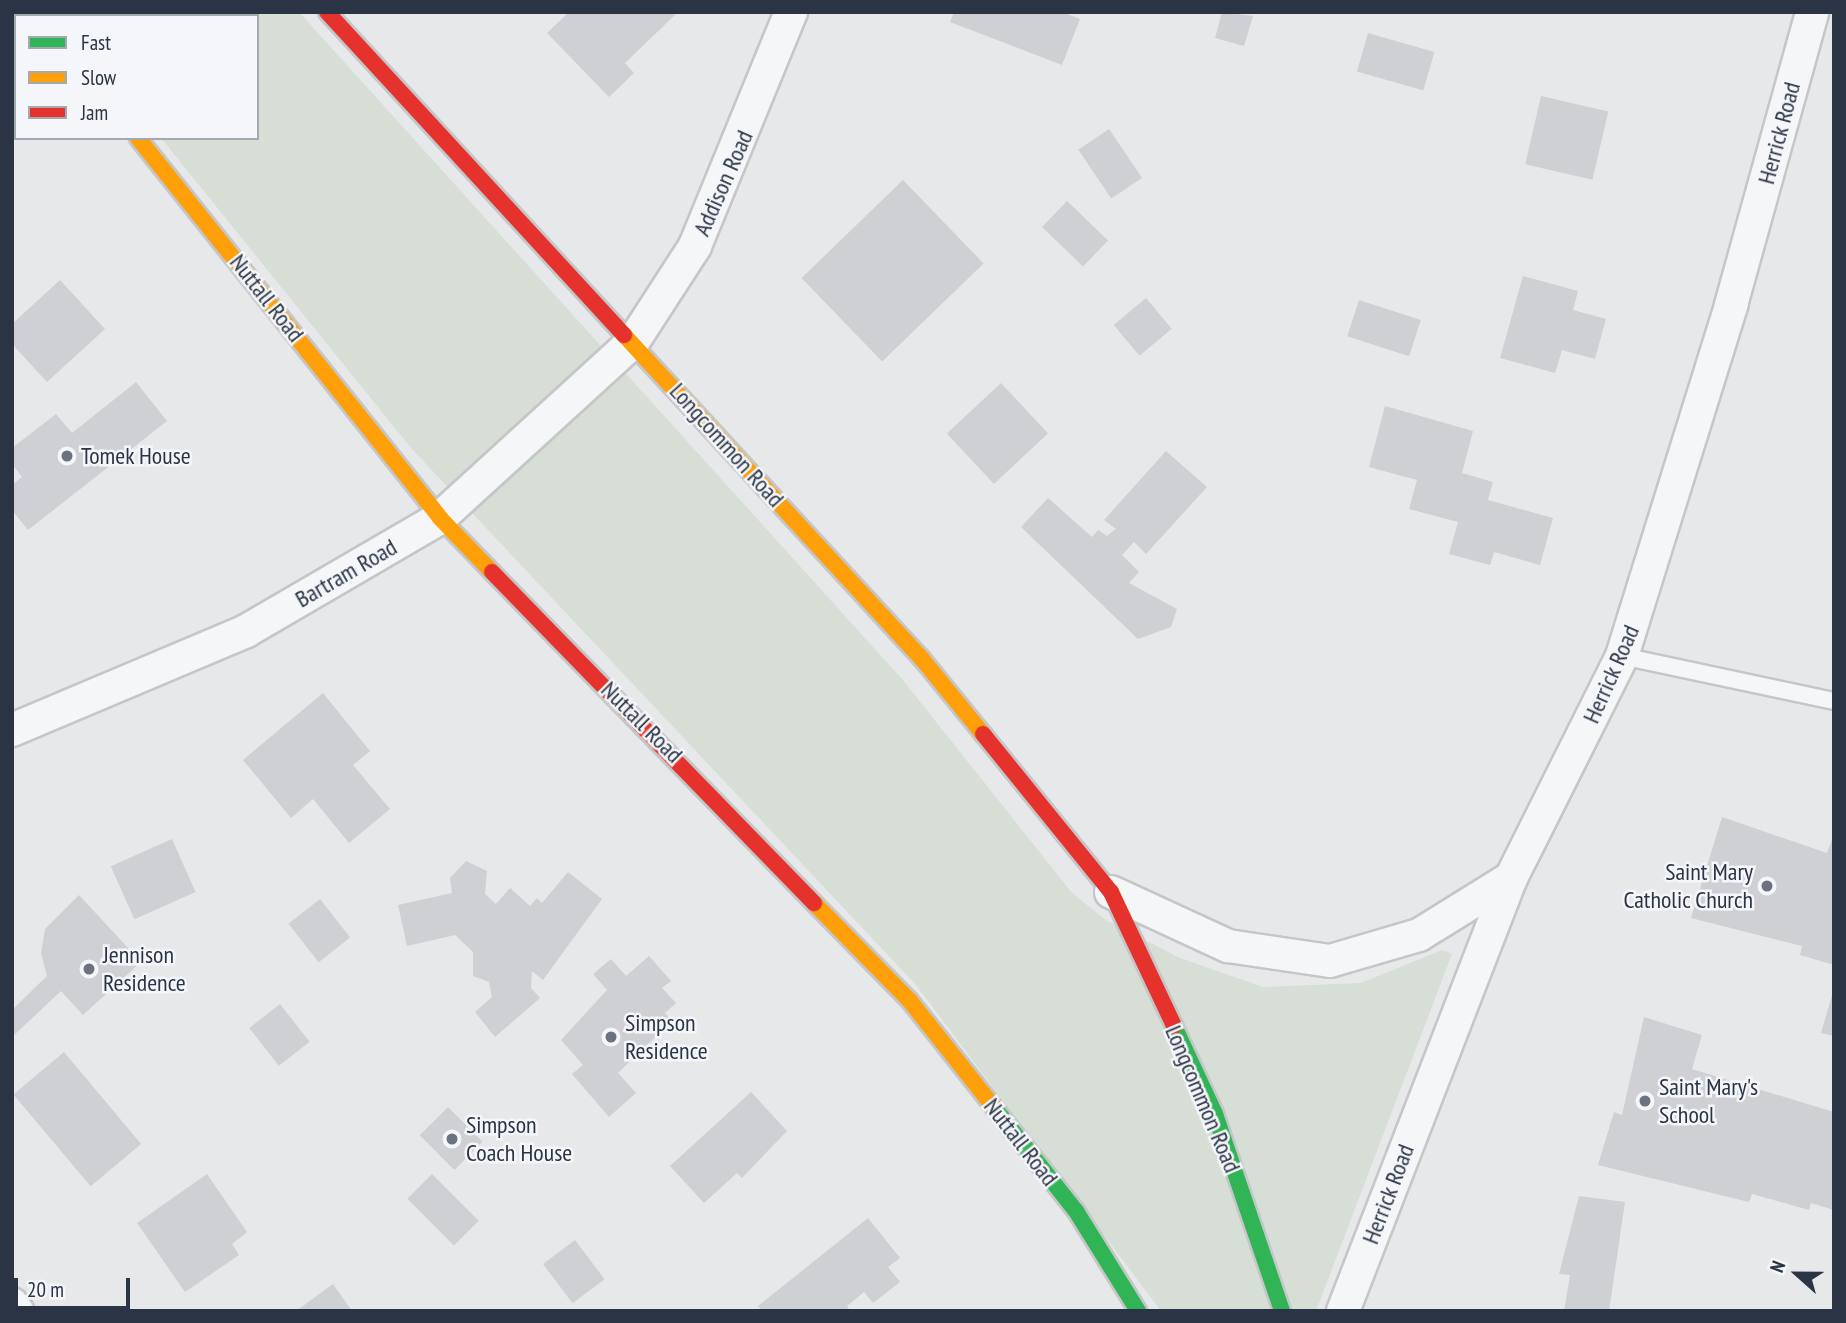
<!DOCTYPE html>
<html>
<head>
<meta charset="utf-8">
<style>
	body { margin:0 }
	#map { position:relative; width:1846px; height:1323px; overflow:hidden; background:#e6e8ea; font-family:"PT Sans Narrow",sans-serif }
	div>[style] { position:absolute }
	.green>* { inset:0; background:#d6ded6 }
	.building>* { inset:0; background:#ced0d3; transform-origin:0 0 }
	.roads { filter:drop-shadow(2px 0 #c4c6c8) drop-shadow(-2px 0 #c4c6c8) drop-shadow(0 2px #c4c6c8) drop-shadow(0 -2px #c4c6c8) }
	.lane>* { height:16px; margin:-8px; padding:0 8px; transform-origin:8px; border-radius:8px; background:#f5f6f7 }
	.street>* { height:32px; margin:-16px; padding:0 16px; transform-origin:16px; border-radius:16px; background:#f5f6f7 }
	.fast>* { height:16px; margin:-8px; padding:0 8px; transform-origin:8px; border-radius:8px; background:#30b455 }
	.slow>* { height:16px; margin:-8px; padding:0 8px; transform-origin:8px; border-radius:8px; background:#ff9f0a }
	.jam>* { height:16px; margin:-8px; padding:0 8px; transform-origin:8px; border-radius:8px; background:#e5322d }
	.dots>* { width:19px; height:19px; translate:-50% -50%; box-sizing:border-box; border:4px solid #f4f6f9; border-radius:50% }
	span { translate:-50% -50%; white-space:nowrap; text-align:center; line-height:1.15; -webkit-text-stroke:5px #f4f6f9; paint-order:stroke }
	.street-label { font-size:24px; color:#2b3445 }
	.poi-label { font-size:24px; color:#2b3445 }
	.left { translate:0 -50%; text-align:left }
	.right { translate:-100% -50%; text-align:right }
	.frame { position:absolute; inset:0; border:14px solid #2b3445; pointer-events:none }
	.legend { position:absolute; left:14px; top:14px; width:245px; height:126px; box-sizing:border-box; background:#f4f6f9; border:2px solid #a4a8b1; margin:0; padding:9px 12px; list-style:none; font-size:21px; color:#2b3445 }
	.legend li { display:flex; align-items:center; gap:14px; height:35px }
	.legend b { width:35px; border:2px solid #a4a8b1 }
	.north { position:absolute; left:1762px; top:1239px; width:70px; height:70px; -webkit-text-stroke:5px #f4f6f9; paint-order:stroke; rotate:291deg; font-size:19px; font-weight:700; line-height:28px; text-align:center; color:#2b3445 }
	.north::after { content:''; display:block; margin:auto; width:24px; height:32px; background:#2b3445; clip-path:polygon(50% 0,100% 100%,50% 72%,0 100%) }
	.scale { position:absolute; left:14px; top:1278px; width:116px; height:32px; box-sizing:border-box; border:4px solid #2b3445; border-top:0; padding-left:9px; font-size:21px; line-height:24px; white-space:nowrap; color:#2b3445; -webkit-text-stroke:5px #f4f6f9; paint-order:stroke }
</style>
</head>
<body>
<div id="map">
	<div class="green">
		<i style="clip-path:polygon(35px 12px,299px 12px,902px 679px,1072px 893px,1106px 920px,1180px 958px,1263px 987px,1361px 983px,1442px 950px,1452px 954px,1316px 1311px,1161px 1311px,916px 985px,411px 448px,161px 138px,257px 138px,257px 16px)"></i>
	</div>
	<div class="building">
		<i style="clip-path:polygon(569px 12px,678px 12px,625px 63px,634px 73px,609px 97px,547px 33px)"></i>
		<i style="clip-path:polygon(954px 12px,1062px 12px,1080px 19px,1062px 65px,950px 22px)"></i>
		<i style="clip-path:polygon(1222px 12px,1253px 16px,1244px 46px,1215px 38px)"></i>
		<i style="left:1368px;top:33px;width:69px;height:40px;rotate:16deg"></i>
		<i style="left:1541px;top:96px;width:69px;height:70px;rotate:13deg"></i>
		<i style="left:1109px;top:129px;width:59px;height:37px;rotate:56deg"></i>
		<i style="left:903px;top:180px;width:116px;height:141px;rotate:46deg"></i>
		<i style="left:1067px;top:201px;width:57px;height:36px;rotate:44deg"></i>
		<i style="clip-path:polygon(1523px 276px,1578px 291px,1573px 310px,1606px 319px,1595px 359px,1562px 350px,1555px 373px,1500px 358px)"></i>
		<i style="clip-path:polygon(60px 280px,105px 329px,47px 382px,12px 344px,12px 324px)"></i>
		<i style="left:1146px;top:298px;width:40px;height:42px;rotate:50deg"></i>
		<i style="left:1359px;top:300px;width:65px;height:38px;rotate:18deg"></i>
		<i style="clip-path:polygon(136px 382px,167px 421px,28px 530px,12px 510px,12px 485px,22px 477px,12px 464px,12px 448px,56px 414px,72px 433px)"></i>
		<i style="left:1001px;top:383px;width:69px;height:74px;rotate:47deg"></i>
		<i style="clip-path:polygon(1385px 406px,1473px 431px,1462px 473px,1493px 482px,1488px 500px,1553px 518px,1540px 565px,1494px 552px,1490px 565px,1449px 554px,1458px 522px,1409px 509px,1417px 480px,1369px 467px)"></i>
		<i style="clip-path:polygon(1166px 451px,1207px 487px,1146px 554px,1134px 542px,1122px 555px,1139px 572px,1129px 583px,1177px 609px,1171px 627px,1138px 639px,1021px 527px,1048px 498px,1092px 537px,1098px 530px,1107px 536px,1116px 529px,1104px 520px)"></i>
		<i style="clip-path:polygon(323px 693px,370px 751px,353px 765px,390px 809px,349px 843px,313px 799px,291px 818px,243px 760px)"></i>
		<i style="clip-path:polygon(1722px 817px,1827px 853px,1834px 834px,1834px 965px,1800px 955px,1802px 946px,1691px 918px)"></i>
		<i style="left:172px;top:839px;width:58px;height:67px;rotate:66deg"></i>
		<i style="clip-path:polygon(466px 861px,487px 871px,485px 894px,496px 904px,510px 888px,530px 906px,537px 898px,542px 903px,568px 872px,602px 899px,543px 980px,532px 971px,531px 988px,540px 998px,495px 1037px,475px 1012px,492px 997px,489px 982px,473px 976px,473px 952px,455px 935px,407px 946px,398px 905px,452px 893px,450px 878px)"></i>
		<i style="clip-path:polygon(79px 895px,141px 962px,83px 1015px,61px 991px,12px 1037px,12px 1010px,47px 976px,41px 953px,45px 929px)"></i>
		<i style="left:320px;top:899px;width:49px;height:40px;rotate:52deg"></i>
		<i style="clip-path:polygon(649px 956px,671px 981px,662px 988px,676px 1003px,665px 1013px,672px 1021px,618px 1073px,636px 1093px,609px 1117px,572px 1074px,583px 1065px,561px 1040px,607px 990px,593px 974px,611px 959px,626px 976px)"></i>
		<i style="clip-path:polygon(1833px 992px,1834px 993px,1834px 1036px,1821px 1033px)"></i>
		<i style="left:280px;top:1004px;width:48px;height:39px;rotate:52deg"></i>
		<i style="clip-path:polygon(1644px 1017px,1702px 1035px,1692px 1069px,1834px 1112px,1834px 1210px,1811px 1203px,1809px 1210px,1752px 1194px,1749px 1202px,1598px 1165px,1614px 1112px,1622px 1115px)"></i>
		<i style="left:64px;top:1052px;width:120px;height:66px;rotate:50deg"></i>
		<i style="clip-path:polygon(751px 1092px,787px 1131px,742px 1178px,737px 1173px,704px 1203px,670px 1166px)"></i>
		<i style="left:448px;top:1107px;width:49px;height:40px;rotate:45deg"></i>
		<i style="clip-path:polygon(207px 1174px,247px 1232px,232px 1244px,239px 1255px,185px 1292px,137px 1223px)"></i>
		<i style="left:432px;top:1174px;width:66px;height:35px;rotate:45deg"></i>
		<i style="clip-path:polygon(1579px 1196px,1625px 1202px,1609px 1311px,1564px 1311px,1570px 1275px,1559px 1274px)"></i>
		<i style="clip-path:polygon(868px 1218px,900px 1258px,888px 1267px,900px 1282px,873px 1303px,864px 1292px,847px 1306px,850px 1311px,762px 1311px,758px 1306px)"></i>
		<i style="left:575px;top:1240px;width:49px;height:40px;rotate:53deg"></i>
		<i style="clip-path:polygon(333px 1284px,352px 1311px,296px 1311px)"></i>
	</div>
	<div class="roads">
		<div class="lane">
			<i style="left:1622px;top:656px;width:217px;rotate:12deg"></i>
		</div>
		<div class="street">
			<i style="left:12px;top:20px;width:5px;rotate:37deg"></i>
			<i style="left:12px;top:730px;width:254px;rotate:-22.9deg"></i>
			<i style="left:246px;top:631px;width:225px;rotate:-30.2deg"></i>
			<i style="left:440px;top:518px;width:261px;rotate:-42.4deg"></i>
			<i style="left:633px;top:342px;width:114px;rotate:-57.1deg"></i>
			<i style="left:695px;top:246px;width:253px;rotate:-67.7deg"></i>
			<i style="left:1111px;top:892px;width:129px;rotate:24.8deg"></i>
			<i style="left:1228px;top:946px;width:103px;rotate:8.4deg"></i>
			<i style="left:1330px;top:961px;width:93px;rotate:-16.3deg"></i>
			<i style="left:1419px;top:935px;width:108px;rotate:-31.8deg"></i>
			<i style="left:12px;top:1304px;width:9px;rotate:54deg"></i>
			<i style="left:1343px;top:1311px;width:464px;rotate:-68.8deg"></i>
			<i style="left:1511px;top:878px;width:248px;rotate:-63.4deg"></i>
			<i style="left:1622px;top:656px;width:368px;rotate:-72.7deg"></i>
			<i style="left:1731px;top:305px;width:304px;rotate:-74.5deg"></i>
		</div>
		<div class="fast">
			<i style="left:1174px;top:1026px;width:97px;rotate:65deg"></i>
			<i style="left:1215px;top:1114px;width:208px;rotate:71.2deg"></i>
			<i style="left:993px;top:1106px;width:134px;rotate:51.7deg"></i>
			<i style="left:1076px;top:1211px;width:118px;rotate:58.2deg"></i>
		</div>
		<div class="slow">
			<i style="left:138px;top:138px;width:485px;rotate:51.5deg"></i>
			<i style="left:440px;top:518px;width:75px;rotate:46.1deg"></i>
			<i style="left:624px;top:335px;width:440px;rotate:47.4deg"></i>
			<i style="left:922px;top:659px;width:97px;rotate:50.9deg"></i>
			<i style="left:814px;top:903px;width:137px;rotate:45.6deg"></i>
			<i style="left:910px;top:1001px;width:134px;rotate:51.7deg"></i>
		</div>
		<div class="jam">
			<i style="left:327px;top:12px;width:439px;rotate:47.4deg"></i>
			<i style="left:492px;top:572px;width:462px;rotate:45.8deg"></i>
			<i style="left:983px;top:734px;width:203px;rotate:51deg"></i>
			<i style="left:1111px;top:892px;width:148px;rotate:64.8deg"></i>
		</div>
	</div>
	<div class="dots">
		<i style="left:67px;top:456px;background:#6c737f"></i>
		<i style="left:1767px;top:886px;background:#6c737f"></i>
		<i style="left:89px;top:969px;background:#6c737f"></i>
		<i style="left:611px;top:1037px;background:#6c737f"></i>
		<i style="left:1645px;top:1101px;background:#6c737f"></i>
		<i style="left:452px;top:1139px;background:#6c737f"></i>
	</div>
	<div class="street-label">
		<span style="left:1779px;top:133px;rotate:-75deg">Herrick Road</span>
		<span style="left:723px;top:183px;rotate:-66deg">Addison Road</span>
		<span style="left:267px;top:298px;rotate:52deg">Nuttall Road</span>
		<span style="left:727px;top:445px;rotate:48deg">Longcommon Road</span>
		<span style="left:346px;top:573px;rotate:-30deg">Bartram Road</span>
		<span style="left:1611px;top:674px;rotate:-66deg">Herrick Road</span>
		<span style="left:642px;top:722px;rotate:45deg">Nuttall Road</span>
		<span style="left:1203px;top:1099px;rotate:67deg">Longcommon Road</span>
		<span style="left:1021px;top:1142px;rotate:52deg">Nuttall Road</span>
		<span style="left:1388px;top:1194px;rotate:-69deg">Herrick Road</span>
	</div>
	<div class="poi-label">
		<span class="left" style="left:81px;top:456px">Tomek House</span>
		<span class="right" style="left:1753px;top:886px">Saint Mary<br>Catholic Church</span>
		<span class="left" style="left:103px;top:969px">Jennison<br>Residence</span>
		<span class="left" style="left:625px;top:1037px">Simpson<br>Residence</span>
		<span class="left" style="left:1659px;top:1101px">Saint Mary's<br>School</span>
		<span class="left" style="left:466px;top:1139px">Simpson<br>Coach House</span>
	</div>
	<div class="frame"></div>
	<ul class="legend">
	<li><b style="height:9px;background:#30b455"></b>Fast</li>
	<li><b style="height:9px;background:#ff9f0a"></b>Slow</li>
	<li><b style="height:9px;background:#e5322d"></b>Jam</li>
	</ul>
	<div class="north">N</div>
	<div class="scale">20 m</div>
</div>
</body>
</html>
